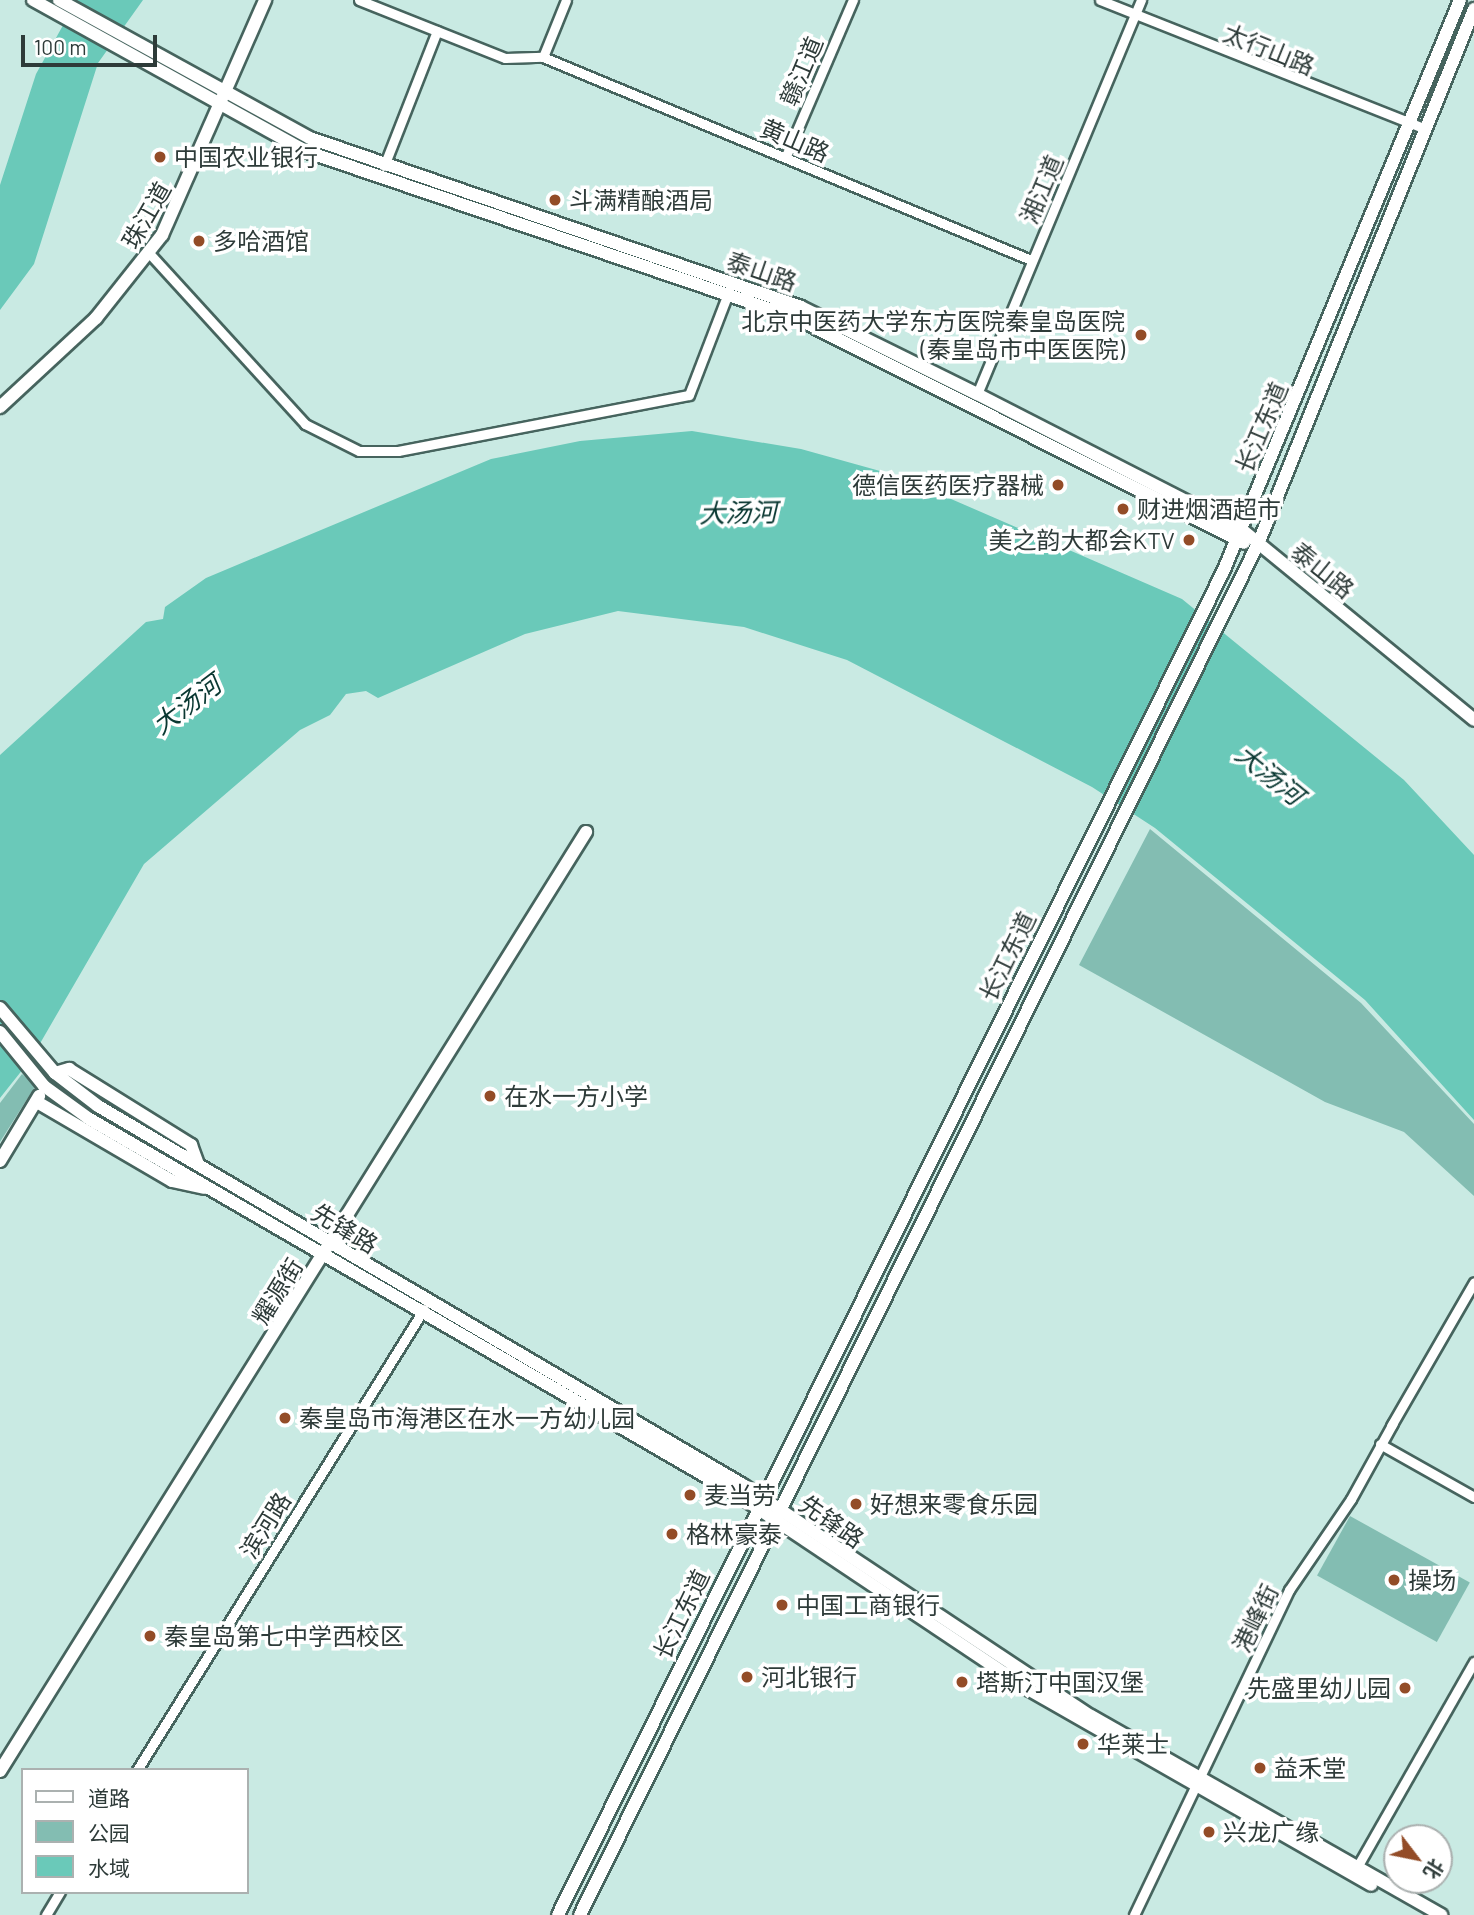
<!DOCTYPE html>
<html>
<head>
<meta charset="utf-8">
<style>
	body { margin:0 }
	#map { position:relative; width:1474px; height:1915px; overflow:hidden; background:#c9eae3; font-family:Barlow,"Noto Sans SC",sans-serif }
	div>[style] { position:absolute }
	.green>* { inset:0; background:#83bdb2; transform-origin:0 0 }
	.water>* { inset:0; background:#6ac9b9 }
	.roads { filter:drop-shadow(2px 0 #46645e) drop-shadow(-2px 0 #46645e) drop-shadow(0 2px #46645e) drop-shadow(0 -2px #46645e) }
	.street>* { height:9px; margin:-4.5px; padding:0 4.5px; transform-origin:4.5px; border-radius:4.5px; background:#fff }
	.secondary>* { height:12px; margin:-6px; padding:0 6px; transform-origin:6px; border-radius:6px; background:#fff }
	.dots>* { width:19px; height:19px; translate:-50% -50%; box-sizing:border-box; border:4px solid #fff; border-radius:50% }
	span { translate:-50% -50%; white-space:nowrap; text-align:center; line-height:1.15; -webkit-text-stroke:7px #fff; paint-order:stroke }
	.street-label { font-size:24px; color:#2e3b39 }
	.poi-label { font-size:24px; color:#2e3b39 }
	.left { translate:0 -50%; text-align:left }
	.right { translate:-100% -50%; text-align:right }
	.water-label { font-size:26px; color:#0a3832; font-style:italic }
	.legend { position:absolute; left:21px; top:1768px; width:228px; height:126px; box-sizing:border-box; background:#fff; border:2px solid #abb1b0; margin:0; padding:9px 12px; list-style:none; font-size:21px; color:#2e3b39 }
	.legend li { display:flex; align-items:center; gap:14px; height:35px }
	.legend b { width:35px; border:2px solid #abb1b0 }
	.north { position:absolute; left:1383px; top:1824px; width:70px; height:70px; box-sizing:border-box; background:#fff; border:2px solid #abb1b0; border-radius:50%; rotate:122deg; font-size:19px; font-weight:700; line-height:28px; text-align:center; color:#2e3b39 }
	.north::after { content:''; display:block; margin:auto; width:24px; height:32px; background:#934c27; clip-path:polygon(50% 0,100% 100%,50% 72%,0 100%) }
	.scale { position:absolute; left:21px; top:35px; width:136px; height:32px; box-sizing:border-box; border:4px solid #2e3b39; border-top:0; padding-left:9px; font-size:21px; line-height:24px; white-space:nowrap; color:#2e3b39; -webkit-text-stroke:5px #fff; paint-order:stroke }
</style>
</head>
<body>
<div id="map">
	<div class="green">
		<i style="clip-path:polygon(1150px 829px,1361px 1003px,1474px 1124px,1474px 1196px,1404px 1132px,1325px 1102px,1079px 965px)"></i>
		<i style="clip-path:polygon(22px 1074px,36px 1085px,0 1142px,0 1103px)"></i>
		<i style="left:1350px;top:1516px;width:137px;height:68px;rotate:29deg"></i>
	</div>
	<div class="water">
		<i style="clip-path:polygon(77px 0,143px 0,98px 63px,34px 264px,0 310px,0 185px,36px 74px)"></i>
		<i style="clip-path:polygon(692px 431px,801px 449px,898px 476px,1182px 599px,1404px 780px,1474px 855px,1474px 1120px,1365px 1000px,1155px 828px,1092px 787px,847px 660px,744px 627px,618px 611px,525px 634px,378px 698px,366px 691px,346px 694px,330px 715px,300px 730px,144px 864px,31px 1059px,0 1098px,0 755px,146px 622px,163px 619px,165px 607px,206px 578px,491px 459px,580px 441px)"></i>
	</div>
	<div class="roads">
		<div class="street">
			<i style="left:359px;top:0;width:157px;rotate:21.7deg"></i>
			<i style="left:505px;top:58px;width:38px;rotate:-2deg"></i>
			<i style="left:543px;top:57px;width:529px;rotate:22.59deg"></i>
			<i style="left:1100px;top:0;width:350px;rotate:21.6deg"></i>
			<i style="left:543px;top:57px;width:61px;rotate:-68deg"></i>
			<i style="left:786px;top:156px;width:170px;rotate:-66.8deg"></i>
			<i style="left:384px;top:166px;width:145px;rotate:-68.6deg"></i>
			<i style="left:150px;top:254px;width:230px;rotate:47.6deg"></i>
			<i style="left:305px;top:424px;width:60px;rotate:26.6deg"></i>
			<i style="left:359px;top:451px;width:39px"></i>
			<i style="left:398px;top:451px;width:296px;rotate:-10.9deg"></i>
			<i style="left:689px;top:395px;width:111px;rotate:-69deg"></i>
			<i style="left:977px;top:394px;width:427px;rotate:-67.4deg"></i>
			<i style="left:1391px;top:1426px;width:166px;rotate:-60deg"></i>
			<i style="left:1380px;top:1444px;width:108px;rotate:29.4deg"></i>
			<i style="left:137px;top:1770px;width:543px;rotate:-58.1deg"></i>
			<i style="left:1357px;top:1867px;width:236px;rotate:-60.3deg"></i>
			<i style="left:46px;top:1915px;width:27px;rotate:-59deg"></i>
			<i style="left:1134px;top:1915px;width:360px;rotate:-64.5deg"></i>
			<i style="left:1289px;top:1590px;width:110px;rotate:-55.7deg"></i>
			<i style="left:1351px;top:1499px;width:87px;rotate:-61.1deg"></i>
		</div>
		<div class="secondary">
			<i style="left:33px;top:0;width:311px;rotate:29deg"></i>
			<i style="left:305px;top:151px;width:519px;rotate:18.78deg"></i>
			<i style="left:796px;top:318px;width:501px;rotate:26.67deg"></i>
			<i style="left:59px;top:0;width:286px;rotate:28.8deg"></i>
			<i style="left:310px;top:138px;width:519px;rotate:18.99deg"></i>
			<i style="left:801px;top:307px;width:196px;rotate:26.3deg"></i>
			<i style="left:977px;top:394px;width:297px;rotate:27.1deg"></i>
			<i style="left:1241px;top:529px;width:301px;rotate:39.3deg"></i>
			<i style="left:0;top:407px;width:131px;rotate:-42.8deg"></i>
			<i style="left:96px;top:318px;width:106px;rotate:-51.5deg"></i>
			<i style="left:162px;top:235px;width:257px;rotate:-66.3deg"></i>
			<i style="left:0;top:1008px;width:85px;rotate:49.8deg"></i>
			<i style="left:55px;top:1073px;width:54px;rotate:37.5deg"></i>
			<i style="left:98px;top:1106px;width:748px;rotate:30.44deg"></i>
			<i style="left:743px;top:1485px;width:418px;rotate:33.6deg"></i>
			<i style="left:1091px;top:1716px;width:403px;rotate:29.6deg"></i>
			<i style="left:0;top:1032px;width:70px;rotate:50.8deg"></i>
			<i style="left:44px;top:1086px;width:54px;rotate:36deg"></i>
			<i style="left:88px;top:1118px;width:751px;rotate:30.11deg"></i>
			<i style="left:738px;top:1495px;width:349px;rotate:33.8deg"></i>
			<i style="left:1028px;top:1689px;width:395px;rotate:29.7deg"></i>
			<i style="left:55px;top:1073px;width:15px;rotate:-16deg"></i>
			<i style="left:69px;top:1069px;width:144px;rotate:31.9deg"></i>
			<i style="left:191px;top:1145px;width:20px;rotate:70deg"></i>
			<i style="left:37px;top:1102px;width:156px;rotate:30.3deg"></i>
			<i style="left:172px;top:1181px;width:33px;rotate:12deg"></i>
			<i style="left:0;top:1161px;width:76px;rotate:-59deg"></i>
			<i style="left:0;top:1771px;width:1107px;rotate:-58.03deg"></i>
			<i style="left:558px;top:1915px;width:1499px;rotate:-63.66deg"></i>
			<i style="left:1223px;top:572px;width:619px;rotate:-67.49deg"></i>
			<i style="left:580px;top:1915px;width:1529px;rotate:-63.69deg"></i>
			<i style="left:1258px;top:544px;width:577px;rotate:-68.01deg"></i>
		</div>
	</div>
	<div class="dots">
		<i style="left:160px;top:157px;background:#934c27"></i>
		<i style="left:555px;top:200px;background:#934c27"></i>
		<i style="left:199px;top:241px;background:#934c27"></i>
		<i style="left:1141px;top:335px;background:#934c27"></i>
		<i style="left:1058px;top:485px;background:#934c27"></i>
		<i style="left:1123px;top:509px;background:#934c27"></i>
		<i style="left:1189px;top:540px;background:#934c27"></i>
		<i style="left:490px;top:1096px;background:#934c27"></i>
		<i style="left:285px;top:1418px;background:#934c27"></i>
		<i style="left:690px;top:1495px;background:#934c27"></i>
		<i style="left:856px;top:1504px;background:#934c27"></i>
		<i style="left:672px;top:1534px;background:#934c27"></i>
		<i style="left:1394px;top:1580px;background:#934c27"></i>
		<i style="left:782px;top:1605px;background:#934c27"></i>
		<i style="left:150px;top:1636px;background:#934c27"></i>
		<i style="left:747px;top:1677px;background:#934c27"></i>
		<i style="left:962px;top:1682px;background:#934c27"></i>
		<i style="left:1405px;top:1688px;background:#934c27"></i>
		<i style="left:1083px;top:1744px;background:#934c27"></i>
		<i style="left:1260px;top:1768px;background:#934c27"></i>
		<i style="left:1209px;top:1832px;background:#934c27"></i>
	</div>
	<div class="street-label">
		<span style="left:1269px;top:49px;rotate:22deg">太行山路</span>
		<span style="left:801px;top:71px;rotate:-67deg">赣江道</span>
		<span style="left:795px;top:140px;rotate:23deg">黄山路</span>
		<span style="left:1041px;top:189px;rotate:-67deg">湘江道</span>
		<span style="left:146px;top:215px;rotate:-60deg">珠江道</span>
		<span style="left:762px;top:271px;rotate:19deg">泰山路</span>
		<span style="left:1261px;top:427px;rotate:-67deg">长江东道</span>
		<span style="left:1323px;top:570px;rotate:39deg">泰山路</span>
		<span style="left:1007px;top:956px;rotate:-64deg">长江东道</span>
		<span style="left:345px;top:1228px;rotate:31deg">先锋路</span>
		<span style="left:277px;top:1291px;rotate:-58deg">耀源街</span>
		<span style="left:832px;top:1521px;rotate:35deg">先锋路</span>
		<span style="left:265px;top:1525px;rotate:-58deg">滨河路</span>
		<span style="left:681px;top:1614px;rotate:-64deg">长江东道</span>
		<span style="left:1255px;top:1618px;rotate:-64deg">港峰街</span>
	</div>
	<div class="poi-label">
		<span class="left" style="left:174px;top:157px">中国农业银行</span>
		<span class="left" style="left:569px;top:200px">斗满精酿酒局</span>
		<span class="left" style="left:213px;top:241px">多哈酒馆</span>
		<span class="right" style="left:1125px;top:335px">北京中医药大学东方医院秦皇岛医院<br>(秦皇岛市中医医院)</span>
		<span class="right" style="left:1044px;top:485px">德信医药医疗器械</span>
		<span class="left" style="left:1137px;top:509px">财进烟酒超市</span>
		<span class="right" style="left:1175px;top:540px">美之韵大都会KTV</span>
		<span class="left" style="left:504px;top:1096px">在水一方小学</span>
		<span class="left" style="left:299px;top:1418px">秦皇岛市海港区在水一方幼儿园</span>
		<span class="left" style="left:704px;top:1495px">麦当劳</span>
		<span class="left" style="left:870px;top:1504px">好想来零食乐园</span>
		<span class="left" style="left:686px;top:1534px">格林豪泰</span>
		<span class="left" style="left:1408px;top:1580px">操场</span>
		<span class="left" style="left:796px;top:1605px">中国工商银行</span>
		<span class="left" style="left:164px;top:1636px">秦皇岛第七中学西校区</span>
		<span class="left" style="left:761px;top:1677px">河北银行</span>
		<span class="left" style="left:976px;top:1682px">塔斯汀中国汉堡</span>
		<span class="right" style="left:1391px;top:1688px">先盛里幼儿园</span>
		<span class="left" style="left:1097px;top:1744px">华莱士</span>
		<span class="left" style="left:1274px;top:1768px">益禾堂</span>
		<span class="left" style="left:1223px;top:1832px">兴龙广缘</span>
	</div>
	<div class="water-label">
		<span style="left:738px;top:512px;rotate:-1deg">大汤河</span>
		<span style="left:186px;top:704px;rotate:-37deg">大汤河</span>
		<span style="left:1270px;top:774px;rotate:39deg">大汤河</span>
	</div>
	<ul class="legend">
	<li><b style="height:9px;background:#fff"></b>道路</li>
	<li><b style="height:19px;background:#83bdb2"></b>公园</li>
	<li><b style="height:19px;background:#6ac9b9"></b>水域</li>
	</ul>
	<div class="north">北</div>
	<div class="scale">100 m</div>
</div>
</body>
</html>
